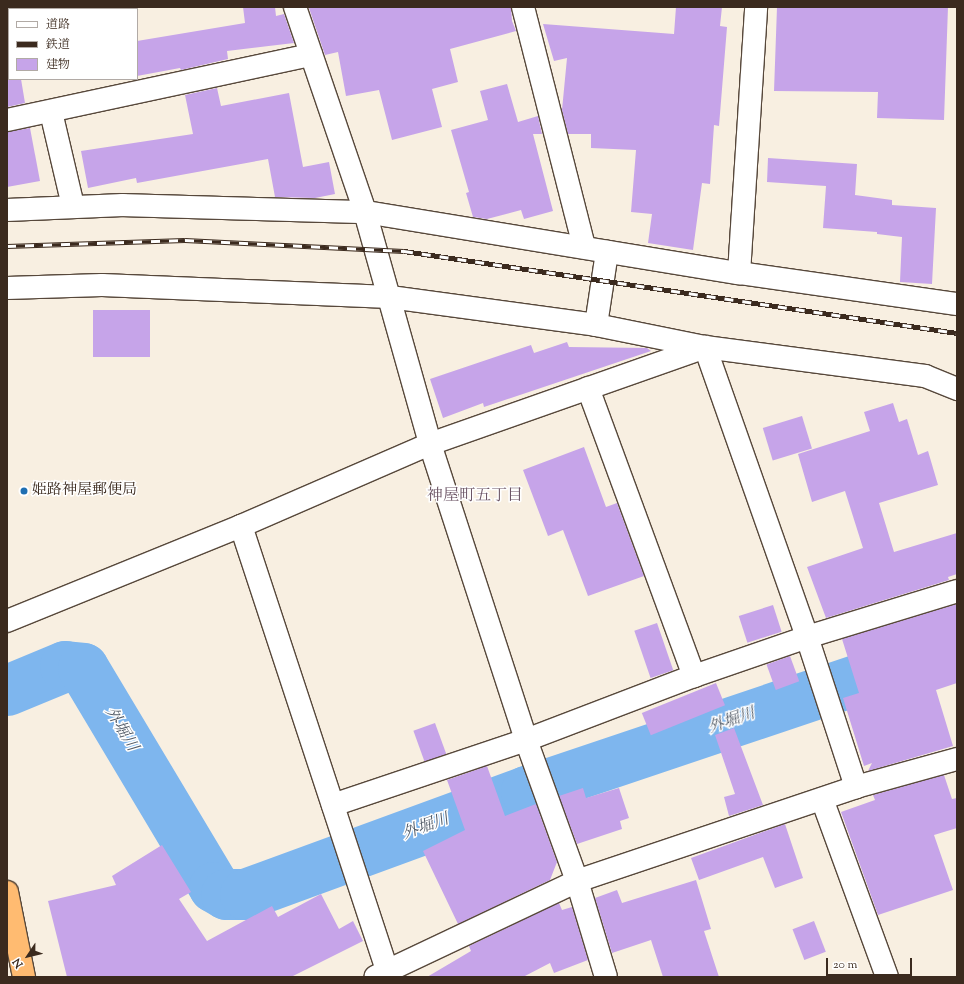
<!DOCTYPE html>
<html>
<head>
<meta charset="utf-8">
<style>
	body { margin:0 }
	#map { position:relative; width:964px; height:984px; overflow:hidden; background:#f8efe1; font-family:"Sorts Mill Goudy","Noto Serif JP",serif }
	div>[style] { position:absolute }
	.river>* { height:51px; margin:-25.5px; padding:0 25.5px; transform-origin:25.5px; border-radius:25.5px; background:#7eb6ee }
	.building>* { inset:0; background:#c6a4e9; transform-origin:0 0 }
	.roads { filter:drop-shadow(1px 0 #57483b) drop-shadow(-1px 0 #57483b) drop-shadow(0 1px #57483b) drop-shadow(0 -1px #57483b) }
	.street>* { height:22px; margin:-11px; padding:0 11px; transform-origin:11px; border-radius:11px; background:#fff }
	.highway>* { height:22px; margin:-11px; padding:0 11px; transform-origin:11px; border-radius:11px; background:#ffbb71 }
	.rail>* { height:4.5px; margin-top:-2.25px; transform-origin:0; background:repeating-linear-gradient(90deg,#fff 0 9px,#3b2a1e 0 18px); box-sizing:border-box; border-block:1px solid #3b2a1e }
	.dots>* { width:11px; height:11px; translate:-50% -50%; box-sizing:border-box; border:2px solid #fff; border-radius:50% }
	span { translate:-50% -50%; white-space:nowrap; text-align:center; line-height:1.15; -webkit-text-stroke:3px #fff; paint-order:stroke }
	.poi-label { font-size:15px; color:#3b2a1e }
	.left { translate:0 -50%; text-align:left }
	.neighbourhood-label { font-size:16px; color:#6c5565 }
	.water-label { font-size:16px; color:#525b67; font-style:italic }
	.frame { position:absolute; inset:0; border:8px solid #3b2a1e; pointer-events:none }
	.legend { position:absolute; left:8px; top:8px; width:130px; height:72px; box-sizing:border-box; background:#fff; border:1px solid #b1aaa5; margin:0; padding:5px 7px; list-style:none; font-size:12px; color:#3b2a1e }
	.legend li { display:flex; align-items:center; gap:8px; height:20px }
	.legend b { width:20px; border:1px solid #b1aaa5 }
	.north { position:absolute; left:8px; top:936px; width:40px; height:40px; -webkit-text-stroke:3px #fff; paint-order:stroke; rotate:235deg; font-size:11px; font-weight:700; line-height:16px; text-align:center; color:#3b2a1e }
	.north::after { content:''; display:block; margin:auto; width:14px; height:18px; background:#3b2a1e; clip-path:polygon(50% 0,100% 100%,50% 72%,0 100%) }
	.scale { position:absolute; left:826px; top:958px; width:86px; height:18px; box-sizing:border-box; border:2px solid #3b2a1e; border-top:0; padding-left:5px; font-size:12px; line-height:14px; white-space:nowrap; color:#3b2a1e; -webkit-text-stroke:3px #fff; paint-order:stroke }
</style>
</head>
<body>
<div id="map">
	<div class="river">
		<i style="left:7px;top:690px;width:63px;rotate:-22.5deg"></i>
		<i style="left:65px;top:666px;width:18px;rotate:6deg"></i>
		<i style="left:83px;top:668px;width:255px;rotate:59.1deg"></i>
		<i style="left:214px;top:887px;width:14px;rotate:30deg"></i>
		<i style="left:226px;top:894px;width:19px"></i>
		<i style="left:245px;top:894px;width:299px;rotate:-20.1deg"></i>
		<i style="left:526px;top:791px;width:455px;rotate:-18.6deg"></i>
	</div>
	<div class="building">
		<i style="clip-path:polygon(243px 7px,275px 7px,276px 16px,284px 14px,294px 43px,227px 51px,228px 59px,181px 70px,180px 68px,137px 76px,137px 41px,245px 23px)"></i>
		<i style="clip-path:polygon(511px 7px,512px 21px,516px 31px,450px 49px,458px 82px,432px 89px,442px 127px,392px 140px,379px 90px,346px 96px,338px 52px,325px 55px,309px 8px)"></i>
		<i style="clip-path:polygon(676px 7px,722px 7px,720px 26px,727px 27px,719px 126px,714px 125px,710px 184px,702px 183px,693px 250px,648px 243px,652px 214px,631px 212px,636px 150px,591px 148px,591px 134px,568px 134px,562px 110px,567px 58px,554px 61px,543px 24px,674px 34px)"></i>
		<i style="clip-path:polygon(777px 7px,948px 7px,944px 120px,877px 118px,878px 92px,774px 91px)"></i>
		<i style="clip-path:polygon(7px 68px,9px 79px,21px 79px,25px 103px,7px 107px)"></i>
		<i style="clip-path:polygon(507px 84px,518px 122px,538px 116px,542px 134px,533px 134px,553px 211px,524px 219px,521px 210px,487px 219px,473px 217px,466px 193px,469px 192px,451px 130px,488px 120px,480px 91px)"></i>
		<i style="clip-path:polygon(217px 88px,221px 106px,289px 93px,303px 167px,329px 162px,335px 194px,315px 198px,275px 197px,268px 159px,137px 183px,136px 178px,88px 188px,81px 151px,193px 134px,185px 95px)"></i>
		<i style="clip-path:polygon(30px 128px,40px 181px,7px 187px,7px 132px)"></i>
		<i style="clip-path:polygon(768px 158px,857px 164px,855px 195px,892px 200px,892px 205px,936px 208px,932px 284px,900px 282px,902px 237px,877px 234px,877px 232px,823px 228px,826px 186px,767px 182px)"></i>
		<i style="left:93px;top:310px;width:57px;height:47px"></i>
		<i style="clip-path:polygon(567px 342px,569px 347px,647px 348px,651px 351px,484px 407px,483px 403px,443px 418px,430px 379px,531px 345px,534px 353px)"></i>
		<i style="clip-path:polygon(893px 403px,899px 422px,907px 419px,918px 455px,928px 451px,938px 485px,879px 503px,894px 552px,957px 533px,957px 574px,948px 577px,949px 580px,826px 618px,807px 567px,863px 548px,845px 491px,812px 502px,798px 454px,870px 431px,864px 412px)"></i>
		<i style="left:802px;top:416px;width:34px;height:41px;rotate:73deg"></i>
		<i style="clip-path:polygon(584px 447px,606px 507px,617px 503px,644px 576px,588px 596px,563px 530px,548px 536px,523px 470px)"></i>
		<i style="clip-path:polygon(957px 604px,957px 683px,936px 690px,953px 746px,868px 771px,872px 763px,864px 766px,843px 698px,859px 693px,842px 639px)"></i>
		<i style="left:773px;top:605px;width:28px;height:36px;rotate:72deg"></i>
		<i style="left:657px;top:623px;width:50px;height:24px;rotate:71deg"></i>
		<i style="left:790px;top:656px;width:27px;height:25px;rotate:70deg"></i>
		<i style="left:716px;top:683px;width:24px;height:80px;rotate:68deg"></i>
		<i style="left:435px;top:723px;width:33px;height:23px;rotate:70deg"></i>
		<i style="clip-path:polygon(734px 728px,763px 805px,729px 816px,724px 797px,735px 794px,715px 735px)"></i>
		<i style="clip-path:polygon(487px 766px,505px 816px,536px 804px,557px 862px,550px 880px,458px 924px,423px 851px,465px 830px,447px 780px)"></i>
		<i style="clip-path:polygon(944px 775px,952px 799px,957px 798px,957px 828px,934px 835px,953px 890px,878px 915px,841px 812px,875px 800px,873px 795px)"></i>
		<i style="clip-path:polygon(583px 788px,586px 798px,619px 788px,629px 818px,620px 821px,622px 829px,577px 844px,559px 796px)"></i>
		<i style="clip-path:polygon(785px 824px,803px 878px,775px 888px,763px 857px,699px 880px,691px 858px)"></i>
		<i style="clip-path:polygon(162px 845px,191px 892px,179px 899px,207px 941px,272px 906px,278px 917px,321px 894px,339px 929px,353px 921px,363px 941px,291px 977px,67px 977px,48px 901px,116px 885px,112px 876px)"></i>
		<i style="clip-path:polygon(696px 880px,711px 929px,704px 931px,719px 977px,663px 977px,651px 940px,612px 953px,595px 898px,617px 890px,622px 903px)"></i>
		<i style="clip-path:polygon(559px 903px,562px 910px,572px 907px,588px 960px,554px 973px,550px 963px,523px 977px,427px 977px,471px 951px,469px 946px)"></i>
		<i style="left:814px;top:921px;width:33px;height:23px;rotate:69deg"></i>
	</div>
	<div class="roads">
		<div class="street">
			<i style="left:295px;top:7px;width:217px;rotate:71.1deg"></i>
			<i style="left:365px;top:212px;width:241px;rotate:74.3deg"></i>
			<i style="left:430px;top:444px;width:311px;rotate:72deg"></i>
			<i style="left:526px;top:740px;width:150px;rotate:70.1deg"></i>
			<i style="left:577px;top:881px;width:100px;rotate:73.2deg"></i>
			<i style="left:523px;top:7px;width:248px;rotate:75.7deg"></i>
			<i style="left:36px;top:9px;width:11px;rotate:-10deg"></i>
			<i style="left:7px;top:15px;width:2px;rotate:-27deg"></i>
			<i style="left:51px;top:112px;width:97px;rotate:76.8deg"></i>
			<i style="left:7px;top:120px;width:311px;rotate:-12.1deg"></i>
			<i style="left:7px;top:210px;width:116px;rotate:-2.5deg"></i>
			<i style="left:123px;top:205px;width:242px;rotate:1.7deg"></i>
			<i style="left:365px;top:212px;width:379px;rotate:9.3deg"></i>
			<i style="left:739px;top:273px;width:220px;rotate:8.1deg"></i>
			<i style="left:739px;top:273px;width:267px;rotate:-86.3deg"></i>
			<i style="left:7px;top:288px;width:95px;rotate:-1.8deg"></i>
			<i style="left:102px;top:285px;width:288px;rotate:2.4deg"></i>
			<i style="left:390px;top:297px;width:208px;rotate:7.7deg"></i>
			<i style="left:596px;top:325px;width:111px;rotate:11.4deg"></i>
			<i style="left:705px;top:347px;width:222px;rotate:7.5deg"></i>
			<i style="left:925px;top:376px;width:35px;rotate:22deg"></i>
			<i style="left:596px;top:325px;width:74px;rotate:-81.4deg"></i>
			<i style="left:588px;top:388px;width:307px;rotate:69.8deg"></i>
			<i style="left:241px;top:526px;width:468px;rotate:71.8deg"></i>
			<i style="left:387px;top:971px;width:13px;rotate:153deg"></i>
			<i style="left:7px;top:621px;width:253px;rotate:-22.1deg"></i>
			<i style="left:241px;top:526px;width:206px;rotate:-23.5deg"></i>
			<i style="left:430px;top:444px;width:292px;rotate:-19.4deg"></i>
			<i style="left:705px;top:347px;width:307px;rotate:70.6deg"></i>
			<i style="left:807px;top:637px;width:158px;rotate:71.9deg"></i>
			<i style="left:822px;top:799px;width:189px;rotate:69.9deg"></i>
			<i style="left:333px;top:805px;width:204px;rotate:-18.6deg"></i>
			<i style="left:526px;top:740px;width:180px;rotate:-20.9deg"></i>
			<i style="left:694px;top:676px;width:120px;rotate:-19deg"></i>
			<i style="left:807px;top:637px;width:157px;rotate:-17deg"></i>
			<i style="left:387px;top:971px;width:210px;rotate:-25.3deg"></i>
			<i style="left:577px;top:881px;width:294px;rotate:-18.6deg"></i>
			<i style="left:856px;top:787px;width:105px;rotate:-15.5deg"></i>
		</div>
		<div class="highway">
			<i style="left:7px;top:892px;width:87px;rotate:78.7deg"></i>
		</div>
	</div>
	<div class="rail">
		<i style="left:7px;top:246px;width:178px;rotate:-1.9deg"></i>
		<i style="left:185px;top:240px;width:219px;rotate:2.9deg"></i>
		<i style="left:404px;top:251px;width:559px;rotate:8.43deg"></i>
	</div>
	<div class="dots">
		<i style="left:24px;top:491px;background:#1f6fb2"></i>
	</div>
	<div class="poi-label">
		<span class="left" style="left:32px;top:491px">姫路神屋郵便局</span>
	</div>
	<div class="neighbourhood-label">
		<span style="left:475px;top:497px">神屋町五丁目</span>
	</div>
	<div class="water-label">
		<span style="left:732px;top:722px;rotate:-19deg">外堀川</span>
		<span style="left:120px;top:730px;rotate:59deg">外堀川</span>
		<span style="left:426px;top:828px;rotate:-20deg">外堀川</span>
	</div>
	<div class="frame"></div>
	<ul class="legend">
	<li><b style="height:5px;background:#fff"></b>道路</li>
	<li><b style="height:5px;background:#3b2a1e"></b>鉄道</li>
	<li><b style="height:11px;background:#c6a4e9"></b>建物</li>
	</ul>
	<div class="north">N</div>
	<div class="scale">20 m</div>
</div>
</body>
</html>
